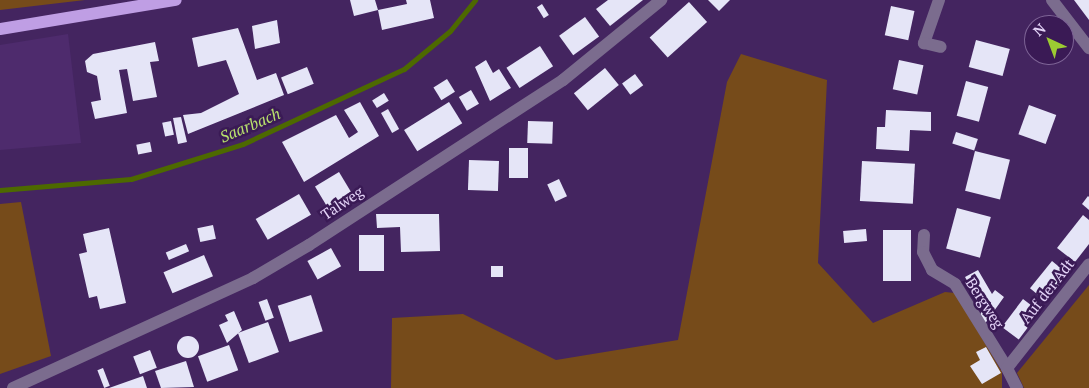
<!DOCTYPE html>
<html>
<head>
<meta charset="utf-8">
<style>
	body { margin:0 }
	#map { position:relative; width:1089px; height:388px; overflow:hidden; background:#442560; font-family:"PT Serif",serif }
	div>[style] { position:absolute }
	.built>* { inset:0; background:#4e2b6d }
	.green>* { inset:0; background:#764b1a }
	.stream>* { height:5px; margin:-2.5px; padding:0 2.5px; transform-origin:2.5px; border-radius:2.5px; background:#4d6900 }
	.building>* { inset:0; background:#e5e5f7; transform-origin:0 0 }
	.round { border-radius:50% }
	.minor>* { height:12px; margin:-6px; padding:0 6px; transform-origin:6px; border-radius:6px; background:#7b6c8e }
	.major>* { height:12px; margin:-6px; padding:0 6px; transform-origin:6px; border-radius:6px; background:#bf9ee4 }
	span { translate:-50% -50%; white-space:nowrap; text-align:center; line-height:1.15; -webkit-text-stroke:5px #3a1a55; paint-order:stroke }
	.street-label { font-size:15px; color:#e4d4f8 }
	.water-label { font-size:16px; color:#b9e26d; font-style:italic }
	.north { position:absolute; left:1024px; top:15px; width:50px; height:50px; box-sizing:border-box; background:#3a1a55; border:1px solid #7e6496; border-radius:50%; rotate:317deg; font-size:14px; font-weight:700; line-height:20px; text-align:center; color:#e4d4f8 }
	.north::after { content:''; display:block; margin:auto; width:18px; height:22px; background:#9ccb32; clip-path:polygon(50% 0,100% 100%,50% 72%,0 100%) }
</style>
</head>
<body>
<div id="map">
	<div class="built">
		<i style="clip-path:polygon(68px 34px,81px 143px,0 150px,0 45px)"></i>
	</div>
	<div class="green">
		<i style="clip-path:polygon(0 0,85px 0,0 10px)"></i>
		<i style="clip-path:polygon(741px 54px,827px 80px,818px 263px,873px 323px,945px 292px,955px 293px,1002px 372px,1002px 388px,391px 388px,392px 318px,463px 314px,556px 360px,678px 340px,727px 82px)"></i>
		<i style="clip-path:polygon(21px 202px,51px 356px,0 374px,0 204px)"></i>
		<i style="clip-path:polygon(1089px 285px,1089px 388px,1024px 388px,1017px 373px)"></i>
	</div>
	<div class="stream">
		<i style="left:0;top:190px;width:131px;rotate:-4.8deg"></i>
		<i style="left:131px;top:179px;width:117px;rotate:-17.4deg"></i>
		<i style="left:243px;top:144px;width:178px;rotate:-25deg"></i>
		<i style="left:404px;top:69px;width:60px;rotate:-39.6deg"></i>
		<i style="left:450px;top:31px;width:40px;rotate:-51deg"></i>
	</div>
	<div class="building">
		<i style="clip-path:polygon(350px 0,375px 0,378px 10px,407px 4px,406px 0,430px 0,434px 18px,382px 30px,378px 10px,354px 16px)"></i>
		<i style="clip-path:polygon(608px 0,643px 0,610px 26px,596px 9px)"></i>
		<i style="clip-path:polygon(708px 0,730px 0,719px 11px)"></i>
		<i style="clip-path:polygon(1074px 0,1089px 0,1089px 20px)"></i>
		<i style="left:689px;top:2px;width:27px;height:53px;rotate:48deg"></i>
		<i style="left:542px;top:4px;width:13px;height:6px;rotate:58deg"></i>
		<i style="left:891px;top:6px;width:24px;height:30px;rotate:12deg"></i>
		<i style="left:585px;top:17px;width:24px;height:32px;rotate:54deg"></i>
		<i style="clip-path:polygon(277px 20px,280px 43px,255px 49px,252px 26px)"></i>
		<i style="clip-path:polygon(238px 28px,257px 80px,276px 73px,284px 95px,188px 134px,183px 115px,201px 113px,239px 94px,226px 60px,198px 67px,192px 38px)"></i>
		<i style="left:976px;top:40px;width:35px;height:28px;rotate:15deg"></i>
		<i style="clip-path:polygon(155px 42px,159px 61px,150px 62px,157px 97px,133px 101px,127px 69px,119px 70px,127px 113px,95px 119px,91px 102px,101px 100px,97px 76px,87px 72px,85px 61px,93px 54px)"></i>
		<i style="left:540px;top:46px;width:24px;height:40px;rotate:57deg"></i>
		<i style="clip-path:polygon(486px 60px,493px 73px,499px 69px,511px 88px,490px 101px,475px 67px)"></i>
		<i style="left:899px;top:60px;width:25px;height:30px;rotate:12deg"></i>
		<i style="left:307px;top:67px;width:18px;height:28px;rotate:68deg"></i>
		<i style="left:605px;top:68px;width:22px;height:40px;rotate:51deg"></i>
		<i style="left:635px;top:74px;width:14px;height:16px;rotate:54deg"></i>
		<i style="left:447px;top:79px;width:15px;height:16px;rotate:58deg"></i>
		<i style="left:966px;top:81px;width:23px;height:36px;rotate:15deg"></i>
		<i style="left:471px;top:90px;width:16px;height:14px;rotate:60deg"></i>
		<i style="left:384px;top:93px;width:9px;height:14px;rotate:58deg"></i>
		<i style="clip-path:polygon(360px 102px,379px 136px,304px 182px,282px 142px,336px 115px,349px 138px,358px 132px,344px 110px)"></i>
		<i style="left:449px;top:102px;width:25px;height:53px;rotate:58deg"></i>
		<i style="left:1029px;top:105px;width:29px;height:31px;rotate:20deg"></i>
		<i style="left:388px;top:109px;width:23px;height:8px;rotate:61deg"></i>
		<i style="clip-path:polygon(886px 110px,931px 112px,931px 131px,910px 130px,909px 151px,876px 149px,877px 127px,885px 127px)"></i>
		<i style="clip-path:polygon(181px 117px,187px 142px,178px 144px,173px 118px)"></i>
		<i style="left:171px;top:121px;width:14px;height:9px;rotate:78deg"></i>
		<i style="left:528px;top:121px;width:25px;height:22px;rotate:2deg"></i>
		<i style="left:956px;top:132px;width:23px;height:12px;rotate:18deg"></i>
		<i style="left:150px;top:142px;width:10px;height:14px;rotate:79deg"></i>
		<i style="left:509px;top:148px;width:19px;height:30px"></i>
		<i style="left:975px;top:151px;width:36px;height:41px;rotate:14deg"></i>
		<i style="left:469px;top:160px;width:30px;height:30px;rotate:2deg"></i>
		<i style="left:862px;top:161px;width:53px;height:40px;rotate:3deg"></i>
		<i style="left:339px;top:172px;width:26px;height:28px;rotate:59deg"></i>
		<i style="left:559px;top:179px;width:19px;height:13px;rotate:65deg"></i>
		<i style="left:299px;top:194px;width:24px;height:50px;rotate:60deg"></i>
		<i style="clip-path:polygon(1088px 196px,1089px 197px,1089px 210px,1082px 204px)"></i>
		<i style="left:957px;top:208px;width:35px;height:42px;rotate:15deg"></i>
		<i style="clip-path:polygon(376px 214px,439px 214px,440px 251px,401px 252px,400px 227px,377px 228px)"></i>
		<i style="clip-path:polygon(1083px 215px,1089px 220px,1089px 244px,1075px 262px,1057px 248px)"></i>
		<i style="left:213px;top:225px;width:14px;height:16px;rotate:78deg"></i>
		<i style="clip-path:polygon(109px 228px,126px 303px,100px 309px,97px 296px,89px 298px,79px 254px,87px 252px,83px 234px)"></i>
		<i style="left:866px;top:229px;width:12px;height:23px;rotate:85deg"></i>
		<i style="left:883px;top:230px;width:28px;height:51px"></i>
		<i style="left:359px;top:235px;width:25px;height:36px"></i>
		<i style="left:186px;top:244px;width:8px;height:22px;rotate:67deg"></i>
		<i style="left:331px;top:248px;width:21px;height:27px;rotate:61deg"></i>
		<i style="left:204px;top:255px;width:23px;height:44px;rotate:67deg"></i>
		<i style="left:1052px;top:261px;width:21px;height:35px;rotate:39deg"></i>
		<i style="left:491px;top:266px;width:12px;height:11px"></i>
		<i style="clip-path:polygon(978px 270px,992px 294px,995px 290px,1004px 297px,984px 325px,979px 317px,983px 309px,965px 277px)"></i>
		<i style="left:311px;top:295px;width:38px;height:35px;rotate:72deg"></i>
		<i style="left:267px;top:299px;width:20px;height:9px;rotate:70deg"></i>
		<i style="left:1023px;top:299px;width:21px;height:35px;rotate:37deg"></i>
		<i style="clip-path:polygon(234px 311px,242px 330px,227px 343px,219px 325px,228px 321px,225px 315px)"></i>
		<i style="left:268px;top:322px;width:32px;height:32px;rotate:70deg"></i>
		<i class="round" style="left:177px;top:336px;width:22px;height:22px"></i>
		<i style="left:229px;top:345px;width:27px;height:33px;rotate:70deg"></i>
		<i style="clip-path:polygon(986px 347px,1001px 373px,982px 384px,970px 366px,980px 360px,976px 352px)"></i>
		<i style="left:150px;top:350px;width:19px;height:18px;rotate:69deg"></i>
		<i style="clip-path:polygon(186px 361px,194px 387px,161px 388px,155px 371px)"></i>
		<i style="left:103px;top:368px;width:19px;height:6px;rotate:69deg"></i>
		<i style="clip-path:polygon(143px 376px,147px 388px,109px 388px)"></i>
	</div>
	<div class="minor">
		<i style="left:939px;top:0;width:46px;rotate:109.2deg"></i>
		<i style="left:924px;top:43px;width:17px;rotate:13deg"></i>
		<i style="left:1052px;top:0;width:61px;rotate:52.4deg"></i>
		<i style="left:924px;top:235px;width:17px;rotate:93deg"></i>
		<i style="left:923px;top:252px;width:20px;rotate:63deg"></i>
		<i style="left:932px;top:270px;width:27px;rotate:31deg"></i>
		<i style="left:955px;top:284px;width:99px;rotate:58.2deg"></i>
		<i style="left:13px;top:388px;width:264px;rotate:-24.6deg"></i>
		<i style="left:253px;top:278px;width:65px;rotate:-30.5deg"></i>
		<i style="left:309px;top:245px;width:303px;rotate:-33deg"></i>
		<i style="left:563px;top:80px;width:127px;rotate:-39.2deg"></i>
		<i style="left:1017px;top:388px;width:22px;rotate:-117deg"></i>
		<i style="left:1007px;top:368px;width:132px;rotate:-51.7deg"></i>
	</div>
	<div class="major">
		<i style="left:0;top:29px;width:178px;rotate:-9.4deg"></i>
	</div>
	<div class="street-label">
		<span style="left:342px;top:203px;rotate:-34deg">Talweg</span>
		<span style="left:1047px;top:291px;rotate:-52deg">Auf der Adt</span>
		<span style="left:985px;top:303px;rotate:57deg">Bergweg</span>
	</div>
	<div class="water-label">
		<span style="left:250px;top:125px;rotate:-23deg">Saarbach</span>
	</div>
	<div class="north">N</div>
</div>
</body>
</html>
